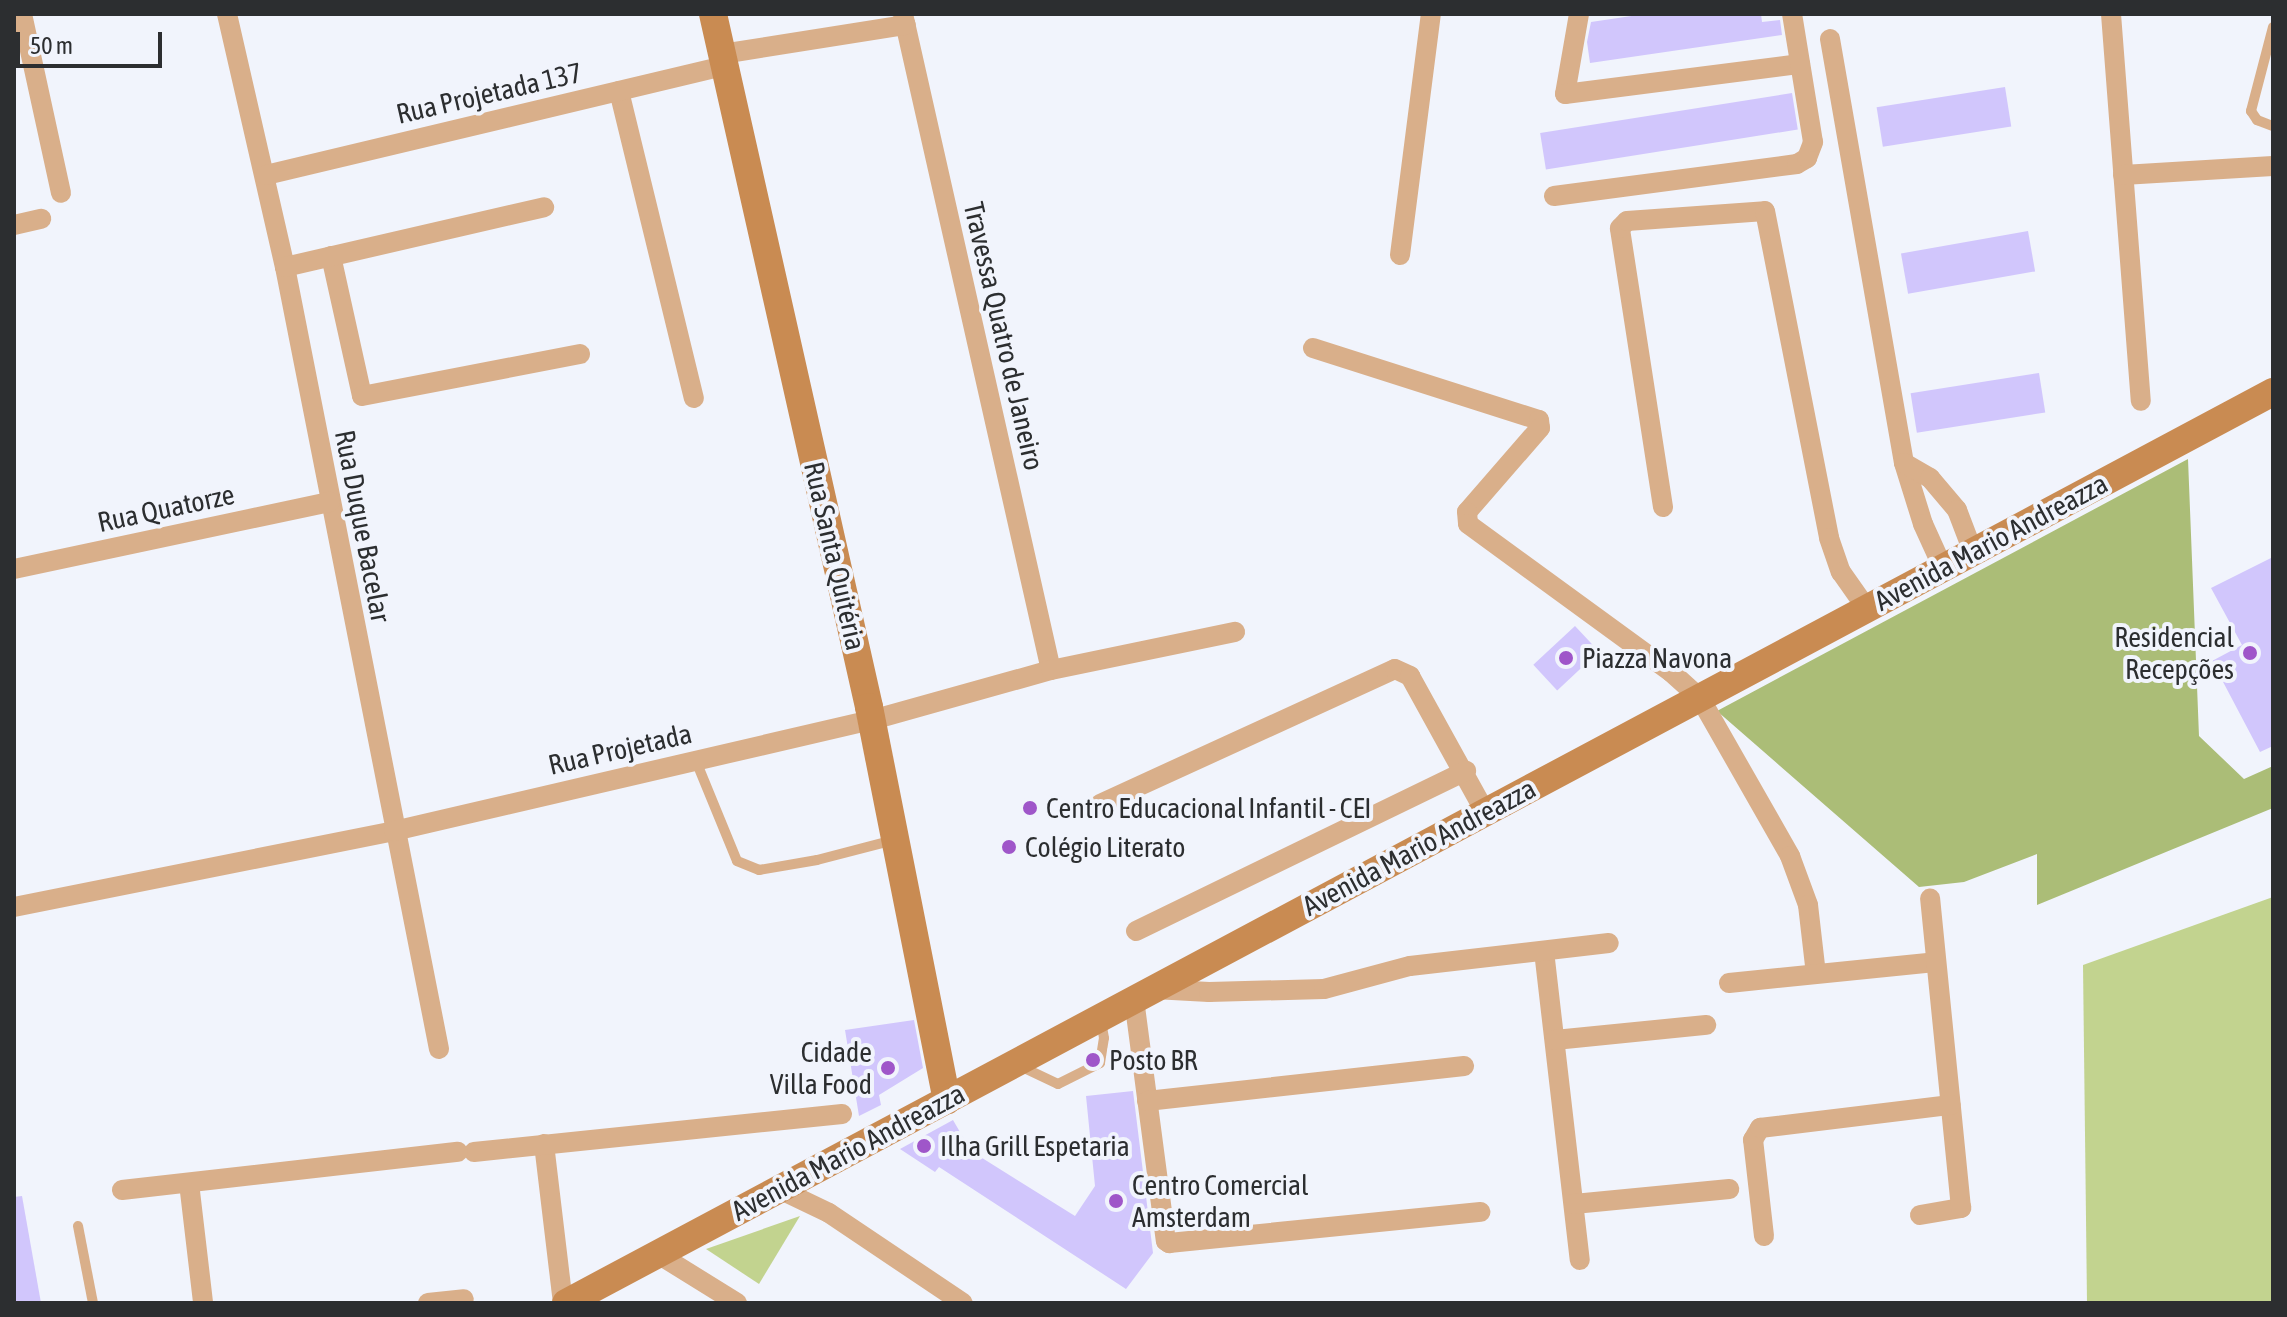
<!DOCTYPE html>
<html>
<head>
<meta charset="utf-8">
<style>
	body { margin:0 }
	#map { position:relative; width:2287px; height:1317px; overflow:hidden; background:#f1f4fc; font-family:"Asap Condensed",sans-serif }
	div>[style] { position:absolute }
	.green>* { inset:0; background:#c2d38f }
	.forest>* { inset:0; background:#abbd77 }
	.building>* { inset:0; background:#d1c6fc; transform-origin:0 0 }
	.lane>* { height:10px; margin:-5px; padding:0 5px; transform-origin:5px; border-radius:5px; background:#d9af8a }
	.street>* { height:20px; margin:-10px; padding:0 10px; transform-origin:10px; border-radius:10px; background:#d9af8a }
	.secondary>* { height:28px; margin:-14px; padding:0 14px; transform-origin:14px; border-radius:14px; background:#c98b52 }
	.dots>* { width:22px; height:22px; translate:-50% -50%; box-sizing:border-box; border:4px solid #f1f4fc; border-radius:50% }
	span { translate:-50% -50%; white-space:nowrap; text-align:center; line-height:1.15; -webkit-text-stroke:8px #f1f4fc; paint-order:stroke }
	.street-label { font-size:28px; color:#2c2e30 }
	.poi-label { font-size:28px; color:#2c2e30 }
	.right { translate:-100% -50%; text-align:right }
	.left { translate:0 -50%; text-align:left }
	.frame { position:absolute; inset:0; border:16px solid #2c2e30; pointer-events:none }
	.scale { position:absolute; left:16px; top:32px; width:146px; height:36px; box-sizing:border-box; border:4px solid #2c2e30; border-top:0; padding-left:10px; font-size:24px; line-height:28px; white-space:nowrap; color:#2c2e30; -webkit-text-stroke:6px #f1f4fc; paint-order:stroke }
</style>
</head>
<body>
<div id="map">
	<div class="green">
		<i style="clip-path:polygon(2273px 897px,2273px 1303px,2087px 1303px,2083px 965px)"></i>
		<i style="clip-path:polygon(800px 1216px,759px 1284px,706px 1249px)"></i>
	</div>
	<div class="forest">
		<i style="clip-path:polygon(2188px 459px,2199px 736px,2244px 779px,2273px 766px,2273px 808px,2037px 905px,2037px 854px,1964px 882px,1919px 887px,1717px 711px)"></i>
	</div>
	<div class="building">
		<i style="clip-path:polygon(1645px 14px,1761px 14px,1762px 22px,1780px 20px,1782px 35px,1590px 63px,1587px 42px,1591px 22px)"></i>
		<i style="left:2005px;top:87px;width:40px;height:130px;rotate:81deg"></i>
		<i style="left:1792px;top:93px;width:37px;height:255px;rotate:81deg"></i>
		<i style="left:2028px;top:231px;width:41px;height:129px;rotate:80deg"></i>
		<i style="left:2039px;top:373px;width:40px;height:130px;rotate:81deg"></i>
		<i style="clip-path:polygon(2273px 557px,2273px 746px,2260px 752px,2212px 661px,2242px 645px,2211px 588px)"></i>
		<i style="left:1575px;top:626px;width:35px;height:57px;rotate:47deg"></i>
		<i style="clip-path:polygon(914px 1020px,923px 1068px,879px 1095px,881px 1105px,859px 1116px,845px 1030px)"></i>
		<i style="clip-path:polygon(1133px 1091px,1153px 1253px,1126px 1289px,939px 1167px,935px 1172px,900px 1149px,953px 1120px,971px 1151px,1075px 1216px,1095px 1186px,1086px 1096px)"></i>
		<i style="clip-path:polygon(22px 1196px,41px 1303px,14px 1303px,14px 1197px)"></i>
	</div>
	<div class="lane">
		<i style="left:2273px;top:27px;width:87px;rotate:104.7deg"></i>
		<i style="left:2251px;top:111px;width:11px;rotate:56deg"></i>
		<i style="left:2257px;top:120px;width:17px;rotate:21deg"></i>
		<i style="left:696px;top:761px;width:108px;rotate:67.7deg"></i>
		<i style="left:737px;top:861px;width:24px;rotate:22deg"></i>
		<i style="left:759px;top:870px;width:59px;rotate:-9.8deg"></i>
		<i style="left:817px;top:860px;width:80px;rotate:-14.6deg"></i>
		<i style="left:1020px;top:1066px;width:42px;rotate:25.3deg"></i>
		<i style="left:1058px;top:1084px;width:47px;rotate:-26.6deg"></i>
		<i style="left:1100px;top:1063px;width:25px;rotate:-81deg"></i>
		<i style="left:1104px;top:1038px;width:17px;rotate:-100deg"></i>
		<i style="left:78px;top:1226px;width:78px;rotate:79deg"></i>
	</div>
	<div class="street">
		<i style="left:22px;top:14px;width:183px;rotate:77.7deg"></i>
		<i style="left:227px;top:14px;width:260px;rotate:77.1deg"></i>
		<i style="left:285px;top:267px;width:797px;rotate:78.86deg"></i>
		<i style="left:903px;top:14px;width:672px;rotate:77.29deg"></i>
		<i style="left:1579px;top:14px;width:81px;rotate:99.9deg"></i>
		<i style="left:1565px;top:94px;width:237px;rotate:-7.3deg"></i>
		<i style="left:2111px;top:14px;width:388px;rotate:85.6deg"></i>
		<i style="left:1830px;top:39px;width:430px;rotate:80.1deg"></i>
		<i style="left:1904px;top:463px;width:64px;rotate:72.7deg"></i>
		<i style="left:1923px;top:524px;width:48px;rotate:65.6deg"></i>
		<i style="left:722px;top:54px;width:186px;rotate:-9deg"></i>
		<i style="left:619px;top:91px;width:316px;rotate:76.3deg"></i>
		<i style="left:266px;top:175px;width:472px;rotate:-13.4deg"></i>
		<i style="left:2123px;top:175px;width:150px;rotate:-3.4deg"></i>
		<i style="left:1554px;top:196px;width:245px;rotate:-7.5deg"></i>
		<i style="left:1797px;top:164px;width:12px;rotate:-31deg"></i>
		<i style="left:1807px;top:158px;width:17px;rotate:-69deg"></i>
		<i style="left:1813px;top:142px;width:130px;rotate:-99.3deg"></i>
		<i style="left:14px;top:225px;width:28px;rotate:-13deg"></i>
		<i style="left:1400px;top:255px;width:243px;rotate:-82.7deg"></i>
		<i style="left:331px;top:256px;width:143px;rotate:77.5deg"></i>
		<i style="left:362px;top:396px;width:222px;rotate:-10.9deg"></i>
		<i style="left:285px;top:267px;width:266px;rotate:-13deg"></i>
		<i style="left:1313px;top:348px;width:237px;rotate:17.7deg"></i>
		<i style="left:1539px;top:420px;width:8px;rotate:83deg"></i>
		<i style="left:1540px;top:428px;width:111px;rotate:131deg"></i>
		<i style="left:1467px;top:512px;width:12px;rotate:85deg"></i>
		<i style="left:1468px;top:524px;width:251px;rotate:36.1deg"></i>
		<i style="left:1671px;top:672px;width:39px;rotate:42deg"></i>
		<i style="left:1700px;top:698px;width:182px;rotate:60.3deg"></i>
		<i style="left:1790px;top:856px;width:52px;rotate:69.8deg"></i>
		<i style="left:1808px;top:905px;width:69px;rotate:83.4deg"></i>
		<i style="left:1904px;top:463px;width:30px;rotate:30deg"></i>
		<i style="left:1930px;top:478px;width:42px;rotate:49.8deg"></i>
		<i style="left:1957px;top:510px;width:45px;rotate:69.1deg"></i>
		<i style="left:1663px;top:507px;width:282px;rotate:-98.8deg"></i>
		<i style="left:1620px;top:228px;width:10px;rotate:-45deg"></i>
		<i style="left:1627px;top:221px;width:138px;rotate:-4.1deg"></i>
		<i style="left:1765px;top:211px;width:333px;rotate:78.9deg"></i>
		<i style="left:1829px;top:538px;width:36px;rotate:71deg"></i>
		<i style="left:1841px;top:572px;width:45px;rotate:54.9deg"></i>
		<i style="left:14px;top:569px;width:323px;rotate:-12deg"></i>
		<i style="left:1100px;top:804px;width:324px;rotate:-24.6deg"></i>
		<i style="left:1395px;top:669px;width:17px;rotate:25deg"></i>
		<i style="left:1410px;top:676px;width:155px;rotate:61.1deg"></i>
		<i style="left:14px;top:907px;width:388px;rotate:-11.3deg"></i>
		<i style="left:394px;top:831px;width:491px;rotate:-13.1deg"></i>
		<i style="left:872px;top:720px;width:186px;rotate:-15.6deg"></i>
		<i style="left:1051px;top:670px;width:188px;rotate:-11.7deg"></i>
		<i style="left:1136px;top:931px;width:367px;rotate:-25.9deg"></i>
		<i style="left:1544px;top:951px;width:311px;rotate:83.4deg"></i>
		<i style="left:1729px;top:983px;width:207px;rotate:-5.8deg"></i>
		<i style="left:1154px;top:989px;width:55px;rotate:3.1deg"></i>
		<i style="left:1209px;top:992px;width:115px;rotate:-1.5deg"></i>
		<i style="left:1324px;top:989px;width:89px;rotate:-15deg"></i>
		<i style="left:1410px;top:966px;width:200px;rotate:-6.6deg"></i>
		<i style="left:1134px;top:999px;width:244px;rotate:82.5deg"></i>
		<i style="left:1166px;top:1241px;width:4px;rotate:34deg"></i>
		<i style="left:1169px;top:1243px;width:313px;rotate:-5.7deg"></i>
		<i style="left:1555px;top:1040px;width:152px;rotate:-5.7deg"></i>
		<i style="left:1147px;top:1101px;width:319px;rotate:-6.3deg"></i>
		<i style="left:544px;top:1144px;width:160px;rotate:83.2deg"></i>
		<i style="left:474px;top:1152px;width:370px;rotate:-5.9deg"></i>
		<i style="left:189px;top:1183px;width:121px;rotate:83.3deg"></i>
		<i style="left:779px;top:1189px;width:55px;rotate:25.6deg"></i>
		<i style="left:829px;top:1213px;width:161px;rotate:33.9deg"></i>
		<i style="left:122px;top:1190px;width:338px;rotate:-6.5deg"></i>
		<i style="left:1574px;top:1204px;width:156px;rotate:-5.5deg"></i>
		<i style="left:1920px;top:1215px;width:42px;rotate:-9.7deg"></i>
		<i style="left:1961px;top:1208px;width:311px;rotate:-95.7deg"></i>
		<i style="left:1764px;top:1236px;width:97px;rotate:-96.5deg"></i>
		<i style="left:1753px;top:1140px;width:14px;rotate:-60deg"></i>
		<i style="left:1760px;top:1128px;width:192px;rotate:-6.9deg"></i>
		<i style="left:658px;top:1254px;width:93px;rotate:31.8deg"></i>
		<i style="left:428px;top:1303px;width:36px;rotate:-6deg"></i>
	</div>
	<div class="secondary">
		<i style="left:713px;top:14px;width:710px;rotate:77.31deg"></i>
		<i style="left:869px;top:707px;width:401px;rotate:78.8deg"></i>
		<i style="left:566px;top:1303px;width:1935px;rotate:-28.09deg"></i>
	</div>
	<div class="dots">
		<i style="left:2250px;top:653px;background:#9f56c9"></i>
		<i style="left:1566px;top:658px;background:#9f56c9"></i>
		<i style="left:1030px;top:808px;background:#9f56c9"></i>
		<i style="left:1009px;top:847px;background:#9f56c9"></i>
		<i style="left:1093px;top:1060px;background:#9f56c9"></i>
		<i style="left:888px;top:1068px;background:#9f56c9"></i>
		<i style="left:924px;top:1146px;background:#9f56c9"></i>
		<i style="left:1116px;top:1201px;background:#9f56c9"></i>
	</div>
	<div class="street-label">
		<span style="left:489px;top:93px;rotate:-13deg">Rua Projetada 137</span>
		<span style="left:1004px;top:336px;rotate:77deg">Travessa Quatro de Janeiro</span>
		<span style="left:166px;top:508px;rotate:-12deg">Rua Quatorze</span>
		<span style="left:363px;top:526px;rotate:79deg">Rua Duque Bacelar</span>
		<span style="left:1991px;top:542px;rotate:-28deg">Avenida Mario Andreazza</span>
		<span style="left:835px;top:556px;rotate:77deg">Rua Santa Quitéria</span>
		<span style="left:620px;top:749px;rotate:-13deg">Rua Projetada</span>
		<span style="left:1419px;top:847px;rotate:-28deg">Avenida Mario Andreazza</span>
		<span style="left:848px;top:1152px;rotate:-28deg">Avenida Mario Andreazza</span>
	</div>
	<div class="poi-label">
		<span class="right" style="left:2234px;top:653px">Residencial<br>Recepções</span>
		<span class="left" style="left:1582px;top:658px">Piazza Navona</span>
		<span class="left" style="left:1046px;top:808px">Centro Educacional Infantil - CEI</span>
		<span class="left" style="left:1025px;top:847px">Colégio Literato</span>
		<span class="right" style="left:872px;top:1068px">Cidade<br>Villa Food</span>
		<span class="left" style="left:1109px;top:1060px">Posto BR</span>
		<span class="left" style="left:940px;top:1146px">Ilha Grill Espetaria</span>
		<span class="left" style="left:1132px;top:1201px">Centro Comercial<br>Amsterdam</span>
	</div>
	<div class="frame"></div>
	<div class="scale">50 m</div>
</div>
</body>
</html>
